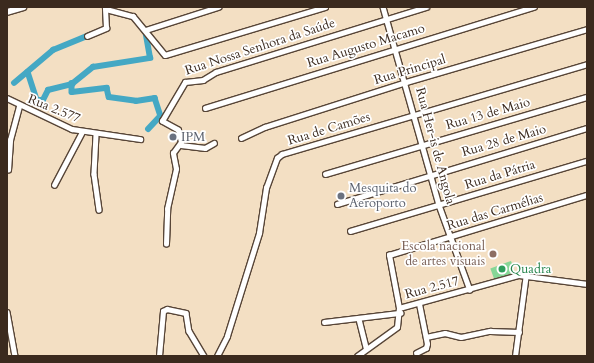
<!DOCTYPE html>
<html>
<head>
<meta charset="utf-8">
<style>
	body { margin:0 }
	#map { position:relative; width:594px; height:363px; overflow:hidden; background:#f3dfc3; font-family:Cardo,serif }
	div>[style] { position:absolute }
	.green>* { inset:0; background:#86d696; transform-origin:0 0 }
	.canal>* { height:5.5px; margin:-2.75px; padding:0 2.75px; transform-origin:2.75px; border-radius:2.75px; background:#44a8c4 }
	.roads { filter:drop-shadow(1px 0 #574537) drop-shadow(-1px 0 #574537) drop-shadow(0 1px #574537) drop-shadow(0 -1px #574537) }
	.street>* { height:4.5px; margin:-2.25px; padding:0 2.25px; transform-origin:2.25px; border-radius:2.25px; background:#fff }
	.secondary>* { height:6px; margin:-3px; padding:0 3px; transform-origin:3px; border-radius:3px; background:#fff }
	.dots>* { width:11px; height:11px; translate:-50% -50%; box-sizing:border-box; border:2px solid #fff; border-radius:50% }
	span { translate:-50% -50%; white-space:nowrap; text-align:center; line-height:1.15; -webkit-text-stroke:3.5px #fff; paint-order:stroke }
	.street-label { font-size:13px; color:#3b2a1e }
	.worship-label { font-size:13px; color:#5b616d }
	.left { translate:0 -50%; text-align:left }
	.education-label { font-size:13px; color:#785e54 }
	.right { translate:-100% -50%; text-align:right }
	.leisure-label { font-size:13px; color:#27864d }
	.frame { position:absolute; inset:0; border:8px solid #3b2a1e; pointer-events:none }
</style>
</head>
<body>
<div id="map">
	<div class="green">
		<i style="left:511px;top:261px;width:12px;height:22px;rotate:70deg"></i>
	</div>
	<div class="canal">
		<i style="left:28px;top:72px;width:29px;rotate:72deg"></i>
		<i style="left:37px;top:100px;width:6px"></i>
		<i style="left:43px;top:100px;width:11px;rotate:-63deg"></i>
		<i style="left:48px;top:90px;width:25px;rotate:-14deg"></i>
		<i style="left:72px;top:84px;width:27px;rotate:-39deg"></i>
		<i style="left:93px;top:67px;width:58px;rotate:-9deg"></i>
		<i style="left:150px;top:58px;width:29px;rotate:-100deg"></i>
		<i style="left:14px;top:83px;width:51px;rotate:-40.2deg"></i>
		<i style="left:53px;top:50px;width:42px;rotate:-22.3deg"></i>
		<i style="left:72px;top:83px;width:9px;rotate:90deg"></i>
		<i style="left:72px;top:92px;width:35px;rotate:-7deg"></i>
		<i style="left:107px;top:88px;width:9px;rotate:77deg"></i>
		<i style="left:109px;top:97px;width:27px;rotate:8deg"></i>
		<i style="left:136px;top:101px;width:19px;rotate:-9deg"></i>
		<i style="left:155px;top:98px;width:19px;rotate:72deg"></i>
		<i style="left:161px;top:116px;width:18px;rotate:133deg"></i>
	</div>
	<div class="roads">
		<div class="street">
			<i style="left:383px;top:7px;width:206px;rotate:74.2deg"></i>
			<i style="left:439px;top:205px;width:90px;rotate:70deg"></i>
			<i style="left:106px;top:9px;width:28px;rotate:15deg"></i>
			<i style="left:133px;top:16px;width:50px;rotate:50.6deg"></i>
			<i style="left:165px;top:55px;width:167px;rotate:-16.7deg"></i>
			<i style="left:146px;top:30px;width:76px;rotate:-17.7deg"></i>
			<i style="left:87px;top:36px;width:21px;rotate:-23deg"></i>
			<i style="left:106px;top:28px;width:21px;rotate:-93deg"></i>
			<i style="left:7px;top:98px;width:72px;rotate:25.5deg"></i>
			<i style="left:72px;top:129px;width:69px;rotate:8.4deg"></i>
			<i style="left:205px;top:108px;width:344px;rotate:-17.1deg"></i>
			<i style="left:96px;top:135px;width:39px;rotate:93deg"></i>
			<i style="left:94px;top:174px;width:36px;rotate:82deg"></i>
			<i style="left:241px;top:138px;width:26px;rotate:-25deg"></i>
			<i style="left:265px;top:127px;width:148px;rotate:-17.7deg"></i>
			<i style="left:406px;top:82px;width:189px;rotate:-16.3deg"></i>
			<i style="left:181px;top:145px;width:24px;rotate:7deg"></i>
			<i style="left:205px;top:148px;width:10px;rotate:-29deg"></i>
			<i style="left:8px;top:170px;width:30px;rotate:-86deg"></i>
			<i style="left:10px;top:140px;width:34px;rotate:-75deg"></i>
			<i style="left:325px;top:174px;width:273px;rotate:-16.4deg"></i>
			<i style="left:54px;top:185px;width:60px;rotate:-62.2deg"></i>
			<i style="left:337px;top:204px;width:261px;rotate:-16.9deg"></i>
			<i style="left:350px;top:231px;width:247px;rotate:-16.5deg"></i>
			<i style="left:166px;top:244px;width:35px;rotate:-88deg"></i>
			<i style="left:167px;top:209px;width:41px;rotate:-77.3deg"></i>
			<i style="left:176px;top:169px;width:16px;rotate:-101deg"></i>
			<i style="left:173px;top:153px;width:14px;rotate:-54deg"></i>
			<i style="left:181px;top:142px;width:12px;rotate:-104deg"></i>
			<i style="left:178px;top:130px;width:18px;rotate:-151deg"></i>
			<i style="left:162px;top:121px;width:45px;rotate:-59.5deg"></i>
			<i style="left:185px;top:82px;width:18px;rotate:-6deg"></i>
			<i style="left:203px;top:80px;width:15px;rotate:-32deg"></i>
			<i style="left:216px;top:72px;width:220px;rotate:-17.2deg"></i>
			<i style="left:399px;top:308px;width:124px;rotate:-15.4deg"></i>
			<i style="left:519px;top:275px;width:69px;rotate:7.5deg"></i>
			<i style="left:7px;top:312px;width:45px;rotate:79.7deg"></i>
			<i style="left:359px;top:319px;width:29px;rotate:76deg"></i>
			<i style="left:324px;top:322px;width:77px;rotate:-6.8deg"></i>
			<i style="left:426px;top:337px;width:19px;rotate:-12deg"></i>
			<i style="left:445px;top:333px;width:16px;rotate:14deg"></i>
			<i style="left:461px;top:337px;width:30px;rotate:-12deg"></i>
			<i style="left:490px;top:331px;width:29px;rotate:2deg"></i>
			<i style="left:416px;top:353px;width:11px;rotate:-27deg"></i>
			<i style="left:426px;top:348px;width:4px;rotate:-76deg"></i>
			<i style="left:427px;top:344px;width:41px;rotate:-101.3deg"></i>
			<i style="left:159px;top:356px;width:45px;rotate:-84.9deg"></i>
			<i style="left:163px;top:311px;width:4px;rotate:-27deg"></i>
			<i style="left:167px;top:309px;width:19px;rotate:12deg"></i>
			<i style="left:186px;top:313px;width:18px;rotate:81deg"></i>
			<i style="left:189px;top:331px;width:29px;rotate:59deg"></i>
			<i style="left:217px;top:356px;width:22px;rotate:-63deg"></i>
			<i style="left:227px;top:336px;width:108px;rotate:-72.7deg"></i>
			<i style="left:259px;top:233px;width:46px;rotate:-81.2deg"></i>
			<i style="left:266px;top:188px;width:32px;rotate:-70deg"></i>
			<i style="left:277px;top:158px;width:6px;rotate:-39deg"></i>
			<i style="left:282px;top:154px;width:318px;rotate:-16.4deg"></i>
			<i style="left:357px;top:356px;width:49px;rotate:-35.9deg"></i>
			<i style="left:397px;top:327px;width:19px;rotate:-84deg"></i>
			<i style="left:399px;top:308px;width:54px;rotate:-100.7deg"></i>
			<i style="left:389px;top:255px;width:207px;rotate:-16.9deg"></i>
			<i style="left:515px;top:356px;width:83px;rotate:-82.4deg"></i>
		</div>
		<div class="secondary">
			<i style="left:7px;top:12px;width:17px;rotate:-17deg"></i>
		</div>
	</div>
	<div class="dots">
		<i style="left:173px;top:137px;background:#6b7280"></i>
		<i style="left:341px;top:196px;background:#6b7280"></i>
		<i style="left:493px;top:254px;background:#8d6e63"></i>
		<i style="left:502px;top:269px;background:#2e9e5b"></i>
	</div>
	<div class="street-label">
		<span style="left:366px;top:46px;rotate:-17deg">Rua Augusto Macamo</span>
		<span style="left:260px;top:47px;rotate:-18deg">Rua Nossa Senhora da Saúde</span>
		<span style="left:410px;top:70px;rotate:-17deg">Rua Principal</span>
		<span style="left:54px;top:109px;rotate:22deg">Rua 2.577</span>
		<span style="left:488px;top:114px;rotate:-16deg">Rua 13 de Maio</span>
		<span style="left:329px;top:129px;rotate:-17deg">Rua de Camões</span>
		<span style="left:504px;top:141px;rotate:-16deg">Rua 28 de Maio</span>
		<span style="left:435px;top:146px;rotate:75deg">Rua Her-is de Angola</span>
		<span style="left:500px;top:175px;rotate:-17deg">Rua da Pátria</span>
		<span style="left:495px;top:212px;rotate:-17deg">Rua das Carmélias</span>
		<span style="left:432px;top:288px;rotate:-15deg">Rua 2.517</span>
	</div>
	<div class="worship-label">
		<span class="left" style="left:181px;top:137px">IPM</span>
		<span class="left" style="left:349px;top:196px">Mesquita do<br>Aeroporto</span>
	</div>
	<div class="education-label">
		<span class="right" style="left:485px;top:254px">Escola nacional<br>de artes visuais</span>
	</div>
	<div class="leisure-label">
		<span class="left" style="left:510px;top:269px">Quadra</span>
	</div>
	<div class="frame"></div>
</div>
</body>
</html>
